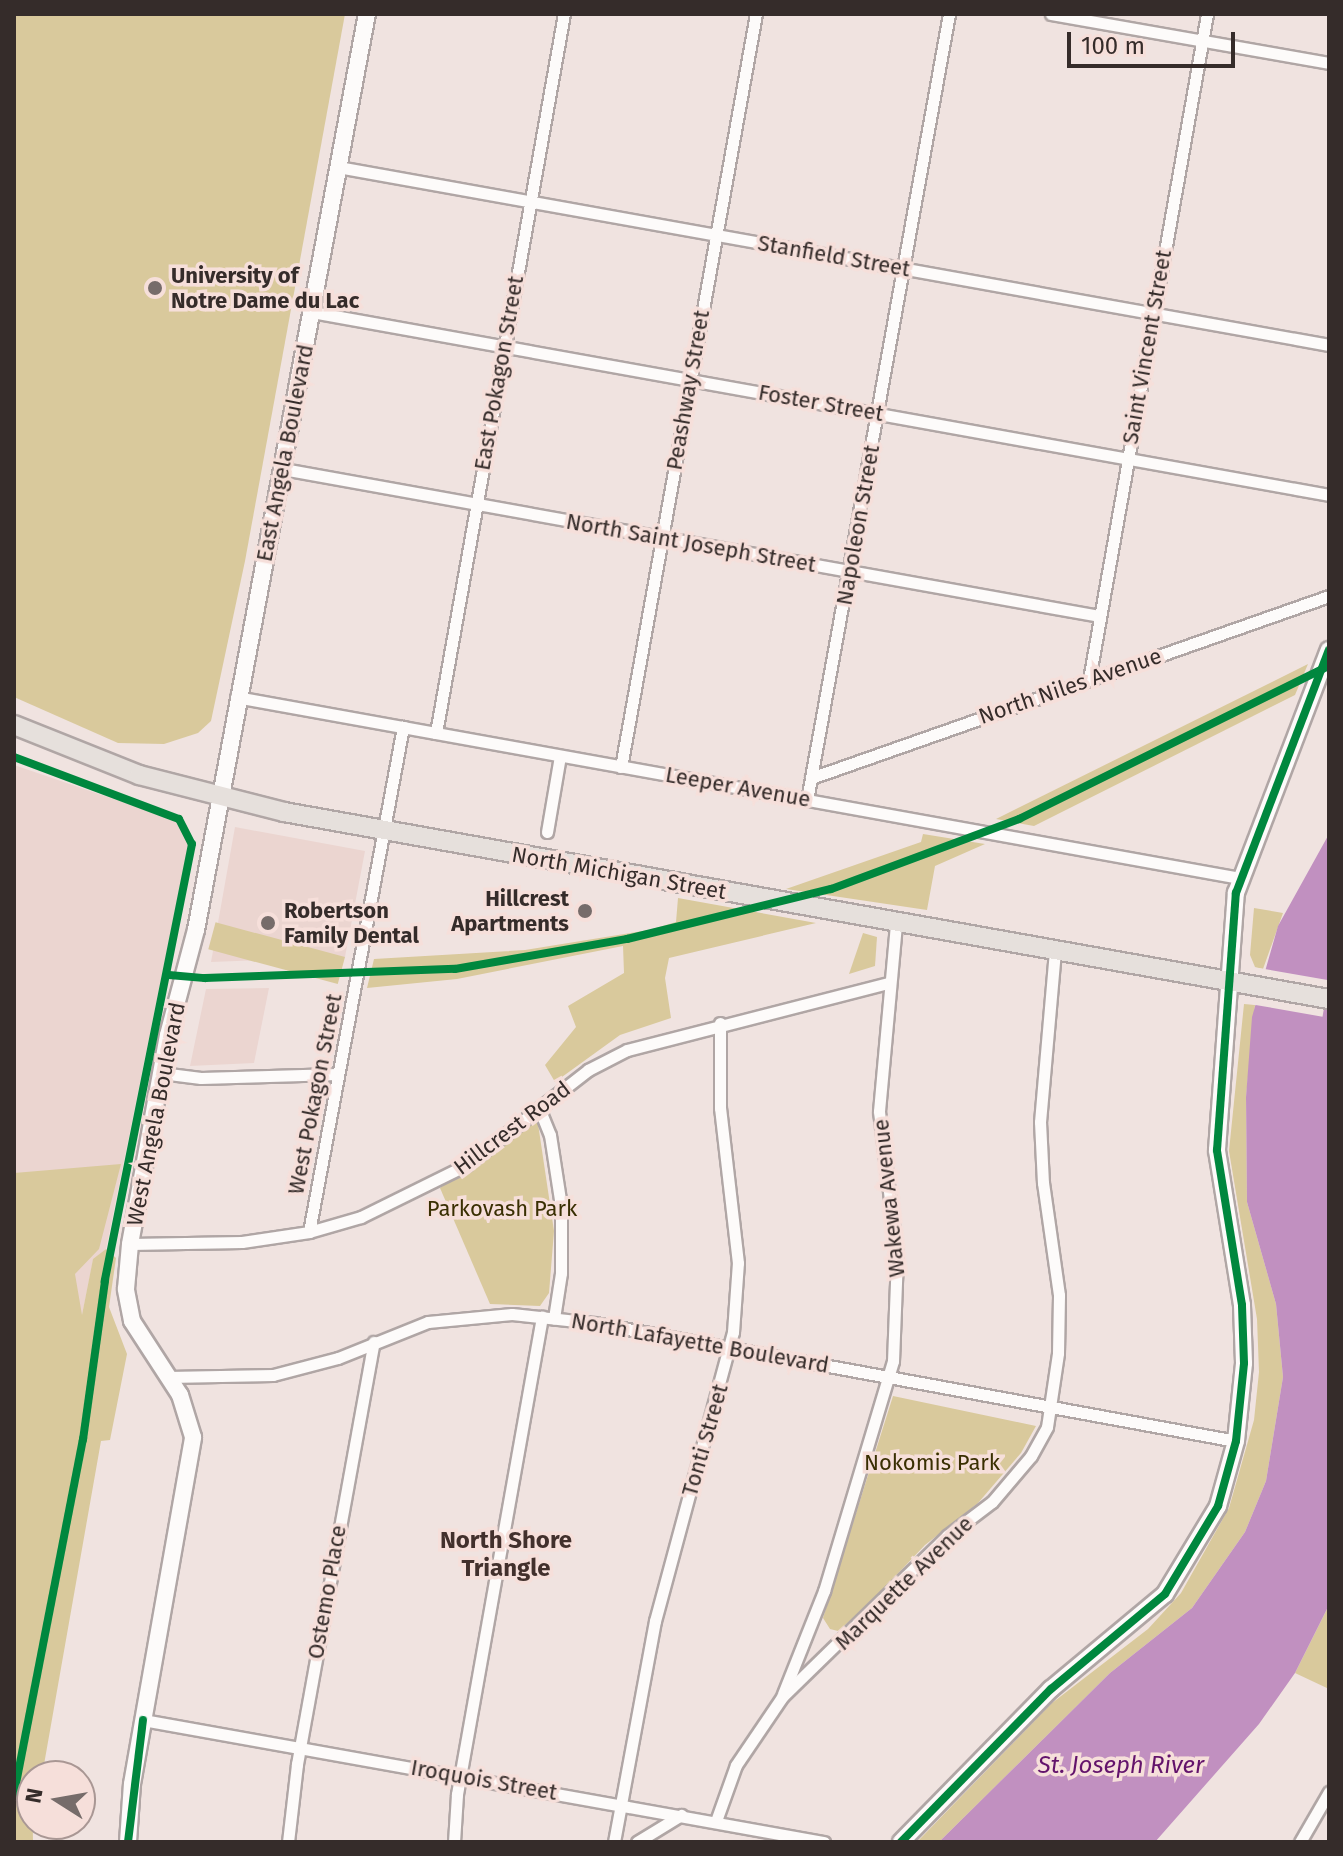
<!DOCTYPE html>
<html>
<head>
<meta charset="utf-8">
<style>
	body { margin:0 }
	#map { position:relative; width:1343px; height:1856px; overflow:hidden; background:#f0e3e0; font-family:"Fira Sans",sans-serif }
	div>[style] { position:absolute }
	.built>* { inset:0; background:#ebd5d0 }
	.green>* { inset:0; background:#d9c99c; transform-origin:0 0 }
	.water>* { inset:0; background:#c190c0 }
	.pier>* { inset:0; background:#f0e3e0; transform-origin:0 0 }
	.roads { filter:drop-shadow(2px 0 #b0a6a5) drop-shadow(-2px 0 #b0a6a5) drop-shadow(0 2px #b0a6a5) drop-shadow(0 -2px #b0a6a5) }
	.street>* { height:11px; margin:-5.5px; padding:0 5.5px; transform-origin:5.5px; border-radius:5.5px; background:#fdfbfa }
	.secondary>* { height:16px; margin:-8px; padding:0 8px; transform-origin:8px; border-radius:8px; background:#fdfbfa }
	.primary>* { height:18px; margin:-9px; padding:0 9px; transform-origin:9px; border-radius:9px; background:#e6e0dc }
	.cycleway>* { height:8px; margin:-4px; padding:0 4px; transform-origin:4px; border-radius:4px; background:#00873e }
	.dots>* { width:22px; height:22px; translate:-50% -50%; box-sizing:border-box; border:4px solid #f6dfda; border-radius:50% }
	span { translate:-50% -50%; white-space:nowrap; text-align:center; line-height:1.15; -webkit-text-stroke:7px #f6dfda; paint-order:stroke }
	.street-label { font-size:22px; color:#352c2a }
	.poi-label { font-size:22px; color:#352c2a; font-weight:700 }
	.left { translate:0 -50%; text-align:left }
	.right { translate:-100% -50%; text-align:right }
	.park-label { font-size:22px; color:#392f02 }
	.neighbourhood-label { font-size:24px; color:#42302c; font-weight:700 }
	.water-label { font-size:24px; color:#63136b; font-style:italic }
	.frame { position:absolute; inset:0; border:16px solid #352c2a; pointer-events:none }
	.north { position:absolute; left:16px; top:1760px; width:80px; height:80px; box-sizing:border-box; background:#f6dfda; border:2px solid #a99794; border-radius:50%; rotate:281deg; font-size:22px; font-weight:700; line-height:32px; text-align:center; color:#352c2a }
	.north::after { content:''; display:block; margin:auto; width:28px; height:36px; background:#766c6a; clip-path:polygon(50% 0,100% 100%,50% 72%,0 100%) }
	.scale { position:absolute; left:1067px; top:32px; width:168px; height:36px; box-sizing:border-box; border:4px solid #352c2a; border-top:0; padding-left:10px; font-size:24px; line-height:28px; white-space:nowrap; color:#352c2a; -webkit-text-stroke:6px #f6dfda; paint-order:stroke }
</style>
</head>
<body>
<div id="map">
	<div class="built">
		<i style="clip-path:polygon(14px 765px,178px 821px,189px 842px,106px 1249px,93px 1260px,14px 1658px)"></i>
		<i style="clip-path:polygon(235px 827px,365px 851px,345px 957px,211px 962px)"></i>
		<i style="clip-path:polygon(269px 988px,254px 1063px,190px 1066px,206px 989px)"></i>
	</div>
	<div class="green">
		<i style="clip-path:polygon(14px 14px,345px 14px,245px 561px,211px 721px,198px 733px,164px 744px,118px 743px,14px 697px)"></i>
		<i style="clip-path:polygon(1308px 664px,1295px 695px,1034px 826px,996px 819px)"></i>
		<i style="clip-path:polygon(923px 834px,985px 844px,935px 866px,927px 910px,786px 889px,921px 842px)"></i>
		<i style="clip-path:polygon(678px 898px,816px 923px,669px 958px,665px 978px,671px 1018px,620px 1035px,555px 1082px,545px 1065px,576px 1027px,568px 1006px,624px 973px,623px 946px,457px 979px,367px 988px,374px 959px,525px 950px,649px 930px,676px 922px)"></i>
		<i style="clip-path:polygon(1254px 908px,1283px 913px,1263px 969px,1255px 967px,1250px 955px)"></i>
		<i style="clip-path:polygon(863px 933px,877px 937px,875px 966px,849px 974px)"></i>
		<i style="left:345px;top:957px;width:28px;height:134px;rotate:105deg"></i>
		<i style="clip-path:polygon(1244px 1004px,1255px 1005px,1246px 1097px,1247px 1202px,1276px 1304px,1283px 1377px,1266px 1481px,1245px 1532px,1192px 1608px,1110px 1673px,939px 1842px,917px 1842px,1052px 1703px,1148px 1629px,1181px 1593px,1229px 1508px,1254px 1420px,1259px 1372px,1257px 1319px,1229px 1151px)"></i>
		<i style="clip-path:polygon(537px 1117px,554px 1231px,549px 1293px,540px 1306px,490px 1304px,440px 1188px)"></i>
		<i style="clip-path:polygon(121px 1164px,99px 1249px,75px 1274px,82px 1315px,93px 1259px,106px 1249px,116px 1258px,109px 1307px,127px 1354px,110px 1440px,101px 1441px,42px 1776px,32px 1776px,33px 1842px,14px 1842px,14px 1173px)"></i>
		<i style="clip-path:polygon(893px 1396px,1036px 1426px,1021px 1453px,978px 1503px,925px 1545px,866px 1607px,838px 1631px,830px 1629px,823px 1618px)"></i>
		<i style="clip-path:polygon(1329px 1605px,1329px 1689px,1295px 1673px)"></i>
	</div>
	<div class="water">
		<i style="clip-path:polygon(1329px 834px,1329px 1605px,1295px 1673px,1259px 1724px,1155px 1842px,939px 1842px,1110px 1673px,1192px 1608px,1245px 1532px,1266px 1481px,1283px 1377px,1276px 1304px,1247px 1202px,1246px 1097px,1252px 1017px,1278px 926px)"></i>
	</div>
	<div class="pier">
		<i style="left:1259px;top:968px;width:71px;height:37px;rotate:10deg"></i>
	</div>
	<div class="roads">
		<div class="street">
			<i style="left:1051px;top:14px;width:282px;rotate:10deg"></i>
			<i style="left:338px;top:167px;width:1007px;rotate:10.18deg"></i>
			<i style="left:312px;top:312px;width:1033px;rotate:10.2deg"></i>
			<i style="left:283px;top:469px;width:829px;rotate:10.21deg"></i>
			<i style="left:1089px;top:680px;width:676px;rotate:-79.95deg"></i>
			<i style="left:236px;top:697px;width:1020px;rotate:10.22deg"></i>
			<i style="left:436px;top:733px;width:730px;rotate:-79.91deg"></i>
			<i style="left:621px;top:767px;width:765px;rotate:-79.84deg"></i>
			<i style="left:811px;top:778px;width:549px;rotate:-19.36deg"></i>
			<i style="left:807px;top:800px;width:799px;rotate:-79.76deg"></i>
			<i style="left:547px;top:832px;width:77px;rotate:-80.3deg"></i>
			<i style="left:161px;top:1073px;width:40px;rotate:7.1deg"></i>
			<i style="left:201px;top:1078px;width:136px;rotate:-1.7deg"></i>
			<i style="left:539px;top:1108px;width:29px;rotate:68deg"></i>
			<i style="left:550px;top:1135px;width:72px;rotate:81.2deg"></i>
			<i style="left:561px;top:1206px;width:67px;rotate:90deg"></i>
			<i style="left:561px;top:1273px;width:46px;rotate:98.8deg"></i>
			<i style="left:309px;top:1232px;width:514px;rotate:-79.46deg"></i>
			<i style="left:130px;top:1244px;width:112px;rotate:-1deg"></i>
			<i style="left:242px;top:1242px;width:68px;rotate:-8.5deg"></i>
			<i style="left:309px;top:1232px;width:54px;rotate:-16.1deg"></i>
			<i style="left:361px;top:1217px;width:117px;rotate:-26.3deg"></i>
			<i style="left:466px;top:1165px;width:155px;rotate:-37.9deg"></i>
			<i style="left:588px;top:1070px;width:44px;rotate:-27.1deg"></i>
			<i style="left:627px;top:1050px;width:269px;rotate:-14.4deg"></i>
			<i style="left:168px;top:1377px;width:105px;rotate:-1.1deg"></i>
			<i style="left:273px;top:1375px;width:67px;rotate:-14.7deg"></i>
			<i style="left:338px;top:1358px;width:97px;rotate:-21.8deg"></i>
			<i style="left:428px;top:1322px;width:84px;rotate:-5.4deg"></i>
			<i style="left:512px;top:1314px;width:83px;rotate:6.2deg"></i>
			<i style="left:595px;top:1323px;width:652px;rotate:10.43deg"></i>
			<i style="left:783px;top:1694px;width:111px;rotate:-68.3deg"></i>
			<i style="left:824px;top:1591px;width:240px;rotate:-73.3deg"></i>
			<i style="left:893px;top:1361px;width:105px;rotate:-87.8deg"></i>
			<i style="left:897px;top:1256px;width:146px;rotate:-97.1deg"></i>
			<i style="left:879px;top:1111px;width:189px;rotate:-84.8deg"></i>
			<i style="left:143px;top:1720px;width:692px;rotate:10.16deg"></i>
			<i style="left:716px;top:1821px;width:59px;rotate:-70.3deg"></i>
			<i style="left:736px;top:1765px;width:82px;rotate:-55.9deg"></i>
			<i style="left:782px;top:1697px;width:231px;rotate:-44.3deg"></i>
			<i style="left:947px;top:1536px;width:56px;rotate:-37.1deg"></i>
			<i style="left:992px;top:1502px;width:60px;rotate:-49.7deg"></i>
			<i style="left:1031px;top:1456px;width:33px;rotate:-61deg"></i>
			<i style="left:1047px;top:1427px;width:75px;rotate:-81.5deg"></i>
			<i style="left:1058px;top:1353px;width:58px;rotate:-89deg"></i>
			<i style="left:1059px;top:1295px;width:113px;rotate:-98.1deg"></i>
			<i style="left:1043px;top:1183px;width:61px;rotate:-92.8deg"></i>
			<i style="left:1040px;top:1122px;width:172px;rotate:-85deg"></i>
			<i style="left:288px;top:1842px;width:79px;rotate:-83.4deg"></i>
			<i style="left:297px;top:1764px;width:429px;rotate:-79.7deg"></i>
			<i style="left:454px;top:1842px;width:48px;rotate:-86.4deg"></i>
			<i style="left:457px;top:1794px;width:485px;rotate:-79.9deg"></i>
			<i style="left:614px;top:1842px;width:225px;rotate:-79.5deg"></i>
			<i style="left:655px;top:1621px;width:299px;rotate:-74.9deg"></i>
			<i style="left:733px;top:1332px;width:69px;rotate:-85.9deg"></i>
			<i style="left:738px;top:1263px;width:156px;rotate:-96.6deg"></i>
			<i style="left:720px;top:1108px;width:85px;rotate:-90deg"></i>
			<i style="left:637px;top:1842px;width:52px;rotate:-31.5deg"></i>
			<i style="left:1300px;top:1842px;width:58px;rotate:-59.9deg"></i>
		</div>
		<div class="secondary">
			<i style="left:128px;top:1842px;width:58px;rotate:-86.1deg"></i>
			<i style="left:132px;top:1784px;width:352px;rotate:-80deg"></i>
			<i style="left:193px;top:1437px;width:44px;rotate:-107.2deg"></i>
			<i style="left:180px;top:1395px;width:88px;rotate:-123deg"></i>
			<i style="left:132px;top:1321px;width:33px;rotate:-101deg"></i>
			<i style="left:126px;top:1289px;width:45px;rotate:-84.9deg"></i>
			<i style="left:130px;top:1244px;width:212px;rotate:-79.7deg"></i>
			<i style="left:168px;top:1035px;width:109px;rotate:-75.1deg"></i>
			<i style="left:196px;top:930px;width:932px;rotate:-79.43deg"></i>
			<i style="left:901px;top:1842px;width:214px;rotate:-45.6deg"></i>
			<i style="left:1051px;top:1689px;width:148px;rotate:-39.8deg"></i>
			<i style="left:1165px;top:1594px;width:103px;rotate:-58.9deg"></i>
			<i style="left:1218px;top:1506px;width:67px;rotate:-74.5deg"></i>
			<i style="left:1236px;top:1441px;width:78px;rotate:-84.1deg"></i>
			<i style="left:1244px;top:1363px;width:58px;rotate:-92deg"></i>
			<i style="left:1242px;top:1305px;width:157px;rotate:-99.2deg"></i>
			<i style="left:1217px;top:1150px;width:258px;rotate:-85.8deg"></i>
			<i style="left:1236px;top:893px;width:260px;rotate:-69.1deg"></i>
		</div>
		<div class="primary">
			<i style="left:14px;top:725px;width:135px;rotate:21.8deg"></i>
			<i style="left:139px;top:775px;width:150px;rotate:14.3deg"></i>
			<i style="left:284px;top:812px;width:1062px;rotate:10.15deg"></i>
		</div>
	</div>
	<div class="cycleway">
		<i style="left:14px;top:757px;width:176px;rotate:20.6deg"></i>
		<i style="left:179px;top:819px;width:28px;rotate:63deg"></i>
		<i style="left:192px;top:844px;width:446px;rotate:101.3deg"></i>
		<i style="left:105px;top:1281px;width:160px;rotate:97.9deg"></i>
		<i style="left:83px;top:1439px;width:362px;rotate:101deg"></i>
		<i style="left:169px;top:975px;width:36px;rotate:5deg"></i>
		<i style="left:205px;top:978px;width:250px;rotate:-2.1deg"></i>
		<i style="left:455px;top:969px;width:175px;rotate:-9.9deg"></i>
		<i style="left:627px;top:939px;width:210px;rotate:-13.8deg"></i>
		<i style="left:831px;top:889px;width:201px;rotate:-20.4deg"></i>
		<i style="left:1019px;top:819px;width:345px;rotate:-26.3deg"></i>
		<i style="left:128px;top:1842px;width:123px;rotate:-83deg"></i>
		<i style="left:901px;top:1842px;width:214px;rotate:-45.6deg"></i>
		<i style="left:1051px;top:1689px;width:148px;rotate:-39.8deg"></i>
		<i style="left:1165px;top:1594px;width:103px;rotate:-58.9deg"></i>
		<i style="left:1218px;top:1506px;width:67px;rotate:-74.5deg"></i>
		<i style="left:1236px;top:1441px;width:78px;rotate:-84.1deg"></i>
		<i style="left:1244px;top:1363px;width:58px;rotate:-92deg"></i>
		<i style="left:1242px;top:1305px;width:157px;rotate:-99.2deg"></i>
		<i style="left:1217px;top:1150px;width:258px;rotate:-85.8deg"></i>
		<i style="left:1236px;top:893px;width:260px;rotate:-69.1deg"></i>
	</div>
	<div class="dots">
		<i style="left:155px;top:288px;background:#766c6a"></i>
		<i style="left:585px;top:911px;background:#766c6a"></i>
		<i style="left:268px;top:923px;background:#766c6a"></i>
	</div>
	<div class="street-label">
		<span style="left:834px;top:256px;rotate:10deg">Stanfield Street</span>
		<span style="left:1147px;top:347px;rotate:-80deg">Saint Vincent Street</span>
		<span style="left:499px;top:373px;rotate:-80deg">East Pokagon Street</span>
		<span style="left:688px;top:390px;rotate:-80deg">Peashway Street</span>
		<span style="left:821px;top:403px;rotate:10deg">Foster Street</span>
		<span style="left:285px;top:453px;rotate:-79deg">East Angela Boulevard</span>
		<span style="left:858px;top:525px;rotate:-80deg">Napoleon Street</span>
		<span style="left:691px;top:543px;rotate:10deg">North Saint Joseph Street</span>
		<span style="left:1070px;top:686px;rotate:-19deg">North Niles Avenue</span>
		<span style="left:738px;top:787px;rotate:10deg">Leeper Avenue</span>
		<span style="left:619px;top:873px;rotate:10deg">North Michigan Street</span>
		<span style="left:315px;top:1094px;rotate:-79deg">West Pokagon Street</span>
		<span style="left:156px;top:1114px;rotate:-79deg">West Angela Boulevard</span>
		<span style="left:512px;top:1128px;rotate:-37deg">Hillcrest Road</span>
		<span style="left:889px;top:1198px;rotate:-96deg">Wakewa Avenue</span>
		<span style="left:700px;top:1343px;rotate:10deg">North Lafayette Boulevard</span>
		<span style="left:705px;top:1440px;rotate:-74deg">Tonti Street</span>
		<span style="left:904px;top:1583px;rotate:-44deg">Marquette Avenue</span>
		<span style="left:327px;top:1592px;rotate:-80deg">Ostemo Place</span>
		<span style="left:484px;top:1780px;rotate:10deg">Iroquois Street</span>
	</div>
	<div class="poi-label">
		<span class="left" style="left:171px;top:288px">University of<br>Notre Dame du Lac</span>
		<span class="right" style="left:569px;top:911px">Hillcrest<br>Apartments</span>
		<span class="left" style="left:284px;top:923px">Robertson<br>Family Dental</span>
	</div>
	<div class="park-label">
		<span style="left:502px;top:1209px">Parkovash Park</span>
		<span style="left:932px;top:1463px">Nokomis Park</span>
	</div>
	<div class="neighbourhood-label">
		<span style="left:506px;top:1555px">North Shore<br>Triangle</span>
	</div>
	<div class="water-label">
		<span style="left:1121px;top:1766px">St. Joseph River</span>
	</div>
	<div class="frame"></div>
	<div class="north">N</div>
	<div class="scale">100 m</div>
</div>
</body>
</html>
